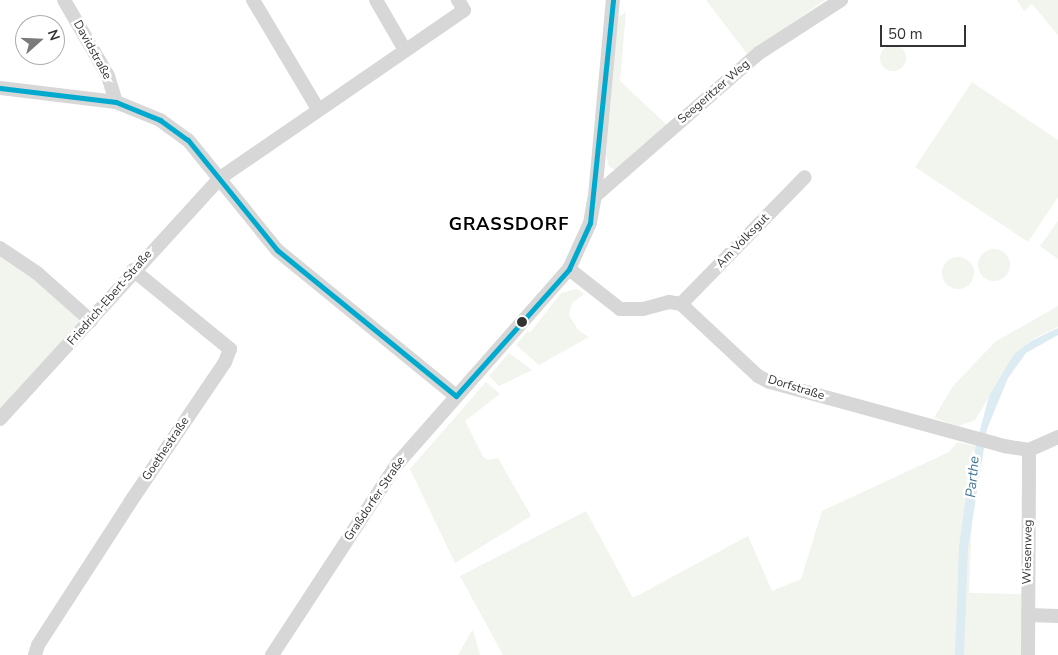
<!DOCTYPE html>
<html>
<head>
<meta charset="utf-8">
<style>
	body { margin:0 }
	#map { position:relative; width:1058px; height:655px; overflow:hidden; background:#fff; font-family:"Nunito Sans",sans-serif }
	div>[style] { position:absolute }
	.green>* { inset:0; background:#f1f5ed }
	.round { border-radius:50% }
	.water>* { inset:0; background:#ddebf3 }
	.minor>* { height:14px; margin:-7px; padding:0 7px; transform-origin:7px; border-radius:7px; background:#d7d7d7 }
	.bus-1>* { height:5px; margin:-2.5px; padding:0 2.5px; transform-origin:2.5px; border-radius:2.5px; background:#00a9ce }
	.dots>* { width:14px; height:14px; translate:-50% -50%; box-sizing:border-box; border:2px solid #fff; border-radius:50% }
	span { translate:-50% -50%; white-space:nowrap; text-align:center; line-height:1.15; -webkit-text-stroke:5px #fff; paint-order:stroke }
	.street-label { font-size:12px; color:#333 }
	.water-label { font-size:14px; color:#3f7597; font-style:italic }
	.district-label { font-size:18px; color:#000; font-weight:700; letter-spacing:1px }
	.north { position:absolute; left:15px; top:15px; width:50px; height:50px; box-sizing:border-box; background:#fff; border:1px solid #adadad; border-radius:50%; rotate:70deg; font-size:14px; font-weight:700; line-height:20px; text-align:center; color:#333 }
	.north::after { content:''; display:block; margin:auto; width:18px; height:22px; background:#7a7a7a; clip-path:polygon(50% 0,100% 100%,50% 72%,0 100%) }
	.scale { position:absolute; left:880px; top:25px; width:86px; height:22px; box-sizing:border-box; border:2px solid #333; border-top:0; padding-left:6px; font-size:15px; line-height:18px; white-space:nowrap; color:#333; -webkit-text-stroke:4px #fff; paint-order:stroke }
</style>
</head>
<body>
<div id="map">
	<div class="green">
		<i style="clip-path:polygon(706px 0,825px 0,748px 55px)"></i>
		<i style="clip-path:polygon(1017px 0,1058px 0,1058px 35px,1032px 4px,1024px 11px)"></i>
		<i style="clip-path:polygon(626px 12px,620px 81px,667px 125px,616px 170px,609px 167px,606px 155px,618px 17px)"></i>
		<i class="round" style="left:880px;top:45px;width:26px;height:26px"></i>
		<i style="clip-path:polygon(972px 82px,1058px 140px,1058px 197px,1028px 242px,915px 167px)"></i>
		<i style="clip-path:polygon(1058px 221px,1058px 259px,1040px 246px)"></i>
		<i class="round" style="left:978px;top:249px;width:32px;height:32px"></i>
		<i style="clip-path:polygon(0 255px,20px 267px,81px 320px,0 413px)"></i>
		<i class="round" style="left:942px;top:257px;width:32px;height:32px"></i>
		<i style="clip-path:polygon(577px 289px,584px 294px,572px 303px,569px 315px,578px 330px,589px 337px,539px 365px,516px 345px,528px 331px,530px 333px,561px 293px)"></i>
		<i style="clip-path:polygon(1058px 306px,1058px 327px,1031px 340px,1014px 356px,975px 420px,958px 426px,934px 418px,953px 386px,995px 342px)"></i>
		<i style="clip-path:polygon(509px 353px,532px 370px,499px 386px,489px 376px)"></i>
		<i style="clip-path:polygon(486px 382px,500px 394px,465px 421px,483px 457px,488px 460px,498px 458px,531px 516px,455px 563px,410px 469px)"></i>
		<i style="clip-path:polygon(957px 442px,984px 448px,972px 518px,969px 593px,1021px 594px,1021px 655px,503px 655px,460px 576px,586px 511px,633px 598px,748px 536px,772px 591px,801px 579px,822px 511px,949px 452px)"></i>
		<i style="clip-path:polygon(473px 630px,480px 655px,458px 655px,471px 632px)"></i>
	</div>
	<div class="water">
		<i style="clip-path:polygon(1058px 328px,1058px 335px,1026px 353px,1008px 378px,987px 429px,968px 548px,964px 655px,955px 655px,959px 547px,970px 468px,989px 396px,1014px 354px,1031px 341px)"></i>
	</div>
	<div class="minor">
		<i style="left:64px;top:0;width:88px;rotate:59.9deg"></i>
		<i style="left:108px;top:76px;width:27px;rotate:73deg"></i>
		<i style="left:253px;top:0;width:127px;rotate:59.2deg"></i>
		<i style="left:376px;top:0;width:58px;rotate:59.9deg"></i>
		<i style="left:0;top:88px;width:117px;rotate:6.9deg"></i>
		<i style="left:116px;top:102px;width:48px;rotate:22.2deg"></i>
		<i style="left:160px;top:120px;width:34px;rotate:36deg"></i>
		<i style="left:188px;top:140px;width:141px;rotate:51deg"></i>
		<i style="left:277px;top:250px;width:231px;rotate:39.2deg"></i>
		<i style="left:595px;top:196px;width:218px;rotate:-41.1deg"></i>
		<i style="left:759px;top:53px;width:98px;rotate:-32.9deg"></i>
		<i style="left:0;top:248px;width:45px;rotate:34deg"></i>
		<i style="left:37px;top:273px;width:72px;rotate:41.6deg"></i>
		<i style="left:569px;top:269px;width:65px;rotate:38.1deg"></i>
		<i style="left:620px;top:309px;width:23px"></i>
		<i style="left:643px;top:309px;width:27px;rotate:-15deg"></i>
		<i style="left:669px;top:302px;width:12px;rotate:9deg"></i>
		<i style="left:681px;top:304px;width:105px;rotate:43.1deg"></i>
		<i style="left:758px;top:376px;width:13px;rotate:27deg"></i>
		<i style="left:770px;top:382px;width:243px;rotate:15.3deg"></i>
		<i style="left:1004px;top:446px;width:25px;rotate:9deg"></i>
		<i style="left:1029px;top:450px;width:32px;rotate:-24deg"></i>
		<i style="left:681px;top:304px;width:177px;rotate:-45.7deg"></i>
		<i style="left:0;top:419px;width:326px;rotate:-47.6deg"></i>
		<i style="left:220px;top:178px;width:296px;rotate:-34.5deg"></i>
		<i style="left:464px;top:10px;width:12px;rotate:-121deg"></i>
		<i style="left:1028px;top:615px;width:30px;rotate:2deg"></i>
		<i style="left:35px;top:655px;width:10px;rotate:-73deg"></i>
		<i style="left:38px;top:645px;width:171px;rotate:-57.1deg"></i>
		<i style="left:131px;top:501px;width:168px;rotate:-55.9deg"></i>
		<i style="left:225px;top:362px;width:14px;rotate:-69deg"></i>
		<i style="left:230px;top:349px;width:125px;rotate:-140.8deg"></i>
		<i style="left:272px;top:655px;width:228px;rotate:-56.8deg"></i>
		<i style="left:397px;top:464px;width:260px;rotate:-48.6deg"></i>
		<i style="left:569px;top:269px;width:51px;rotate:-65.5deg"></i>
		<i style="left:590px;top:223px;width:27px;rotate:-80deg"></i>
		<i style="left:595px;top:196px;width:197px;rotate:-84.8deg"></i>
		<i style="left:1028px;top:655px;width:205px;rotate:-89.7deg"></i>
	</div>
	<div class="bus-1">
		<i style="left:0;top:88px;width:117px;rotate:6.9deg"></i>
		<i style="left:116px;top:102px;width:48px;rotate:22.2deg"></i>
		<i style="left:160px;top:120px;width:34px;rotate:36deg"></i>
		<i style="left:188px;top:140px;width:141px;rotate:51deg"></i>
		<i style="left:277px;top:250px;width:231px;rotate:39.2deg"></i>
		<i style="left:456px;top:396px;width:170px;rotate:-48.3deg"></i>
		<i style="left:569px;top:269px;width:51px;rotate:-65.5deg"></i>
		<i style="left:590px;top:223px;width:224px;rotate:-84.1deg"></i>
	</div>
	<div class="dots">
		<i style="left:522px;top:322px;background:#333"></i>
	</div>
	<div class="street-label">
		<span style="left:92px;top:50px;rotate:61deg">Davidstraße</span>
		<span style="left:714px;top:92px;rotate:-41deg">Seegeritzer Weg</span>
		<span style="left:743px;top:241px;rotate:-46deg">Am Volksgut</span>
		<span style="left:110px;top:298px;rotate:-49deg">Friedrich-Ebert-Straße</span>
		<span style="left:796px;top:388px;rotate:17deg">Dorfstraße</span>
		<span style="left:166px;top:449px;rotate:-56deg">Goethestraße</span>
		<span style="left:375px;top:499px;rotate:-56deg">Graßdorfer Straße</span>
		<span style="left:1028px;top:552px;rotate:-89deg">Wiesenweg</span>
	</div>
	<div class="water-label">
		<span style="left:973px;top:477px;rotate:-85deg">Parthe</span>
	</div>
	<div class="district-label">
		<span style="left:509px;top:224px">GRASSDORF</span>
	</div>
	<div class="north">N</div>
	<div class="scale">50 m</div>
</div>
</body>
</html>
